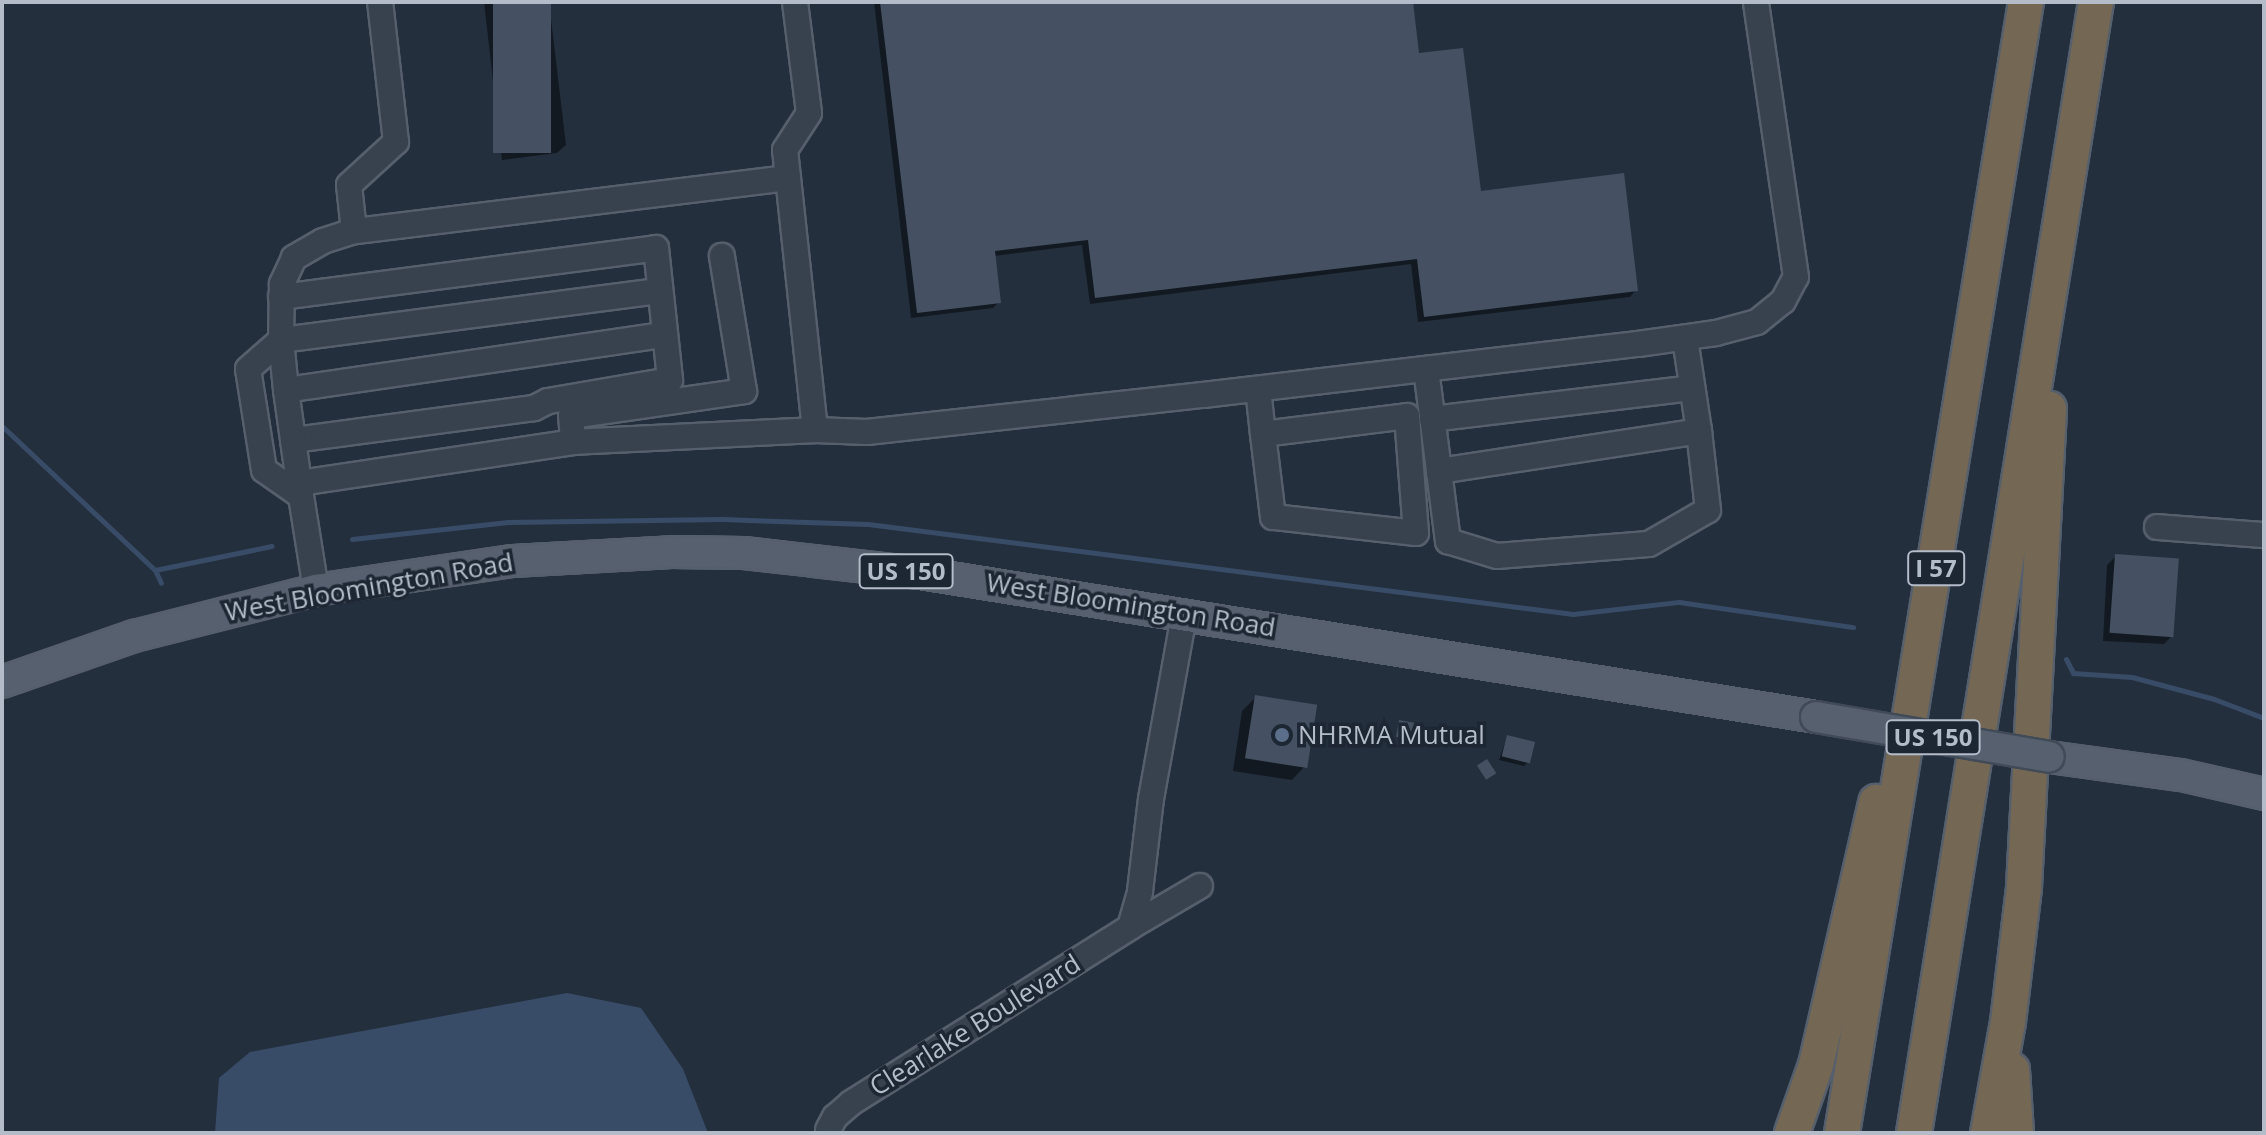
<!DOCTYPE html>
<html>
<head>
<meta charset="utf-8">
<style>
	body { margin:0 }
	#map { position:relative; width:2266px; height:1135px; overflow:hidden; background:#242f3e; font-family:"Open Sans",sans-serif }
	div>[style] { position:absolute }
	.water>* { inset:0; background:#394c67 }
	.shadow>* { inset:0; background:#0007 }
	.stream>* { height:5px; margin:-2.5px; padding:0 2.5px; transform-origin:2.5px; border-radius:2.5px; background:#394c67 }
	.building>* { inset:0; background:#455162; transform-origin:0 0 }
	.roads { filter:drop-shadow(2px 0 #565f6c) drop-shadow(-2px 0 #565f6c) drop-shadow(0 2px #565f6c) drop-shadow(0 -2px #565f6c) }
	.minor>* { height:24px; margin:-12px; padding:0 12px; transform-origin:12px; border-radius:12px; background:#38414e }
	.major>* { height:30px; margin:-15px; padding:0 15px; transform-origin:15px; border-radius:15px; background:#56606e }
	.highway>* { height:34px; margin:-17px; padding:0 17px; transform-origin:17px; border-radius:17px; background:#746855 }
	.bridges { filter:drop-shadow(2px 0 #414a57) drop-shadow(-2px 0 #414a57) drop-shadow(0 2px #414a57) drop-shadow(0 -2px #414a57) }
	.major-bridge>* { height:30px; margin:-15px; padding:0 15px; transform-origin:15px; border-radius:15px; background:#56606e }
	.dots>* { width:22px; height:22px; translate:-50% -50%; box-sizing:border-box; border:4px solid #1d2633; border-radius:50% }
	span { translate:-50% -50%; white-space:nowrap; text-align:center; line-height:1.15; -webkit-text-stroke:7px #1d2633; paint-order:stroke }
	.shield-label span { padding:2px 6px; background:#1d2633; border:2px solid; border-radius:6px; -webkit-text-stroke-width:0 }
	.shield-label { font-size:24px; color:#b4bcc9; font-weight:700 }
	.street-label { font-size:26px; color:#b4bcc9 }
	.poi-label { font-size:26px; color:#b4bcc9 }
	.left { translate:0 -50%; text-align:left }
	.frame { position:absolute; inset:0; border:4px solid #b4bcc9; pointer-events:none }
</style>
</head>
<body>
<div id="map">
	<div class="water">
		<i style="clip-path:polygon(567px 993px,641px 1008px,683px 1069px,708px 1133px,215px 1133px,219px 1078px,250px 1052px)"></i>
	</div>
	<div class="shadow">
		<i style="clip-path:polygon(484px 2px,549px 2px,566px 145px,557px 153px,502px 160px)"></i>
		<i style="clip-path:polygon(874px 2px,1411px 2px,1417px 56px,1479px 193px,1636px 290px,1630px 297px,1418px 322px,1411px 264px,1090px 304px,1082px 245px,994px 256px,999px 302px,993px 308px,911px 318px)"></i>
		<i style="clip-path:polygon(2116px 556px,2173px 635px,2164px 644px,2103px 641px,2107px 565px)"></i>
		<i style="clip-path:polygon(1256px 697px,1305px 766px,1292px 780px,1233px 771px,1242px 711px)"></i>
		<i style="clip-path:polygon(1507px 737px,1528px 762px,1524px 766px,1499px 760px)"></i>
	</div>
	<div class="stream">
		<i style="left:2px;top:426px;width:210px;rotate:43.3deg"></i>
		<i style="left:155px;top:570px;width:14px;rotate:65deg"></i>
		<i style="left:352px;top:539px;width:157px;rotate:-6.2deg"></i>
		<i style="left:508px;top:522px;width:214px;rotate:-0.8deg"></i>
		<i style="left:722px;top:519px;width:146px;rotate:2deg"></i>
		<i style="left:868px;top:524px;width:711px;rotate:7.28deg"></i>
		<i style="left:1573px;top:614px;width:107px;rotate:-6.5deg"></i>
		<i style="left:1679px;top:602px;width:176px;rotate:8.2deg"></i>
		<i style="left:155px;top:570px;width:119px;rotate:-11.6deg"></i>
		<i style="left:2066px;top:659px;width:16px;rotate:63deg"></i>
		<i style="left:2073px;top:673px;width:59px;rotate:3.9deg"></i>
		<i style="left:2132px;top:677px;width:85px;rotate:15deg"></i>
		<i style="left:2214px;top:699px;width:53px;rotate:20.8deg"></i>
	</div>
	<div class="building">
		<i style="left:493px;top:2px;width:58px;height:151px"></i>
		<i style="clip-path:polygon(880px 2px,1413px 2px,1419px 53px,1463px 48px,1481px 191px,1624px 173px,1638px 291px,1424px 317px,1417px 259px,1095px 298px,1088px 240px,995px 251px,1001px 303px,917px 313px)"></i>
		<i style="left:2115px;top:554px;width:64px;height:79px;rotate:4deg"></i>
		<i style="left:1255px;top:695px;width:63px;height:64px;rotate:9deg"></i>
		<i style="left:1399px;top:720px;width:17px;height:17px;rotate:10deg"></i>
		<i style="left:1507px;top:735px;width:29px;height:22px;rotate:14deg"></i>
		<i style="left:1487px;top:759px;width:17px;height:12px;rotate:57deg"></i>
	</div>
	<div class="roads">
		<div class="minor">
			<i style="left:788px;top:178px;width:28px;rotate:-96deg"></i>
			<i style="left:785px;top:150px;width:44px;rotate:-57deg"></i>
			<i style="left:809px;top:113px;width:112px;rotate:-97.2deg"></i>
			<i style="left:354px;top:231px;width:46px;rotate:-96.2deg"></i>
			<i style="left:349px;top:185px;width:64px;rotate:-42.5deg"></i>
			<i style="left:396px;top:142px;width:141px;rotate:-96.5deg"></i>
			<i style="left:281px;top:297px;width:378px;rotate:-7.4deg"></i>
			<i style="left:656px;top:248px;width:133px;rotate:83.9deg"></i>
			<i style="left:670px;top:380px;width:124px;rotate:170.2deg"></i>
			<i style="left:548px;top:401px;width:16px;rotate:153deg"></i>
			<i style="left:534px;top:408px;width:243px;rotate:172.4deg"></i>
			<i style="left:1426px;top:369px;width:103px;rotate:82.7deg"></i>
			<i style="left:1439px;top:471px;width:263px;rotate:-8.7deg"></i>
			<i style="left:1699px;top:431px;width:94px;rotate:-98.6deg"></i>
			<i style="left:1258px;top:389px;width:45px;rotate:83.7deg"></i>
			<i style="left:1263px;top:434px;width:145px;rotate:-7.1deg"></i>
			<i style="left:1407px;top:416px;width:117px;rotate:85.6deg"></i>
			<i style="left:1416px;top:533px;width:144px;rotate:-173.6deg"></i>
			<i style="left:1273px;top:517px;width:84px;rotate:-96.9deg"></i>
			<i style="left:286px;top:390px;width:383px;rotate:-8.3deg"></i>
			<i style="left:1432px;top:419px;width:262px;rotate:-6.8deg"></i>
			<i style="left:815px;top:430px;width:52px;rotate:2.2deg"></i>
			<i style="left:867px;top:432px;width:338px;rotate:-6.3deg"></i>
			<i style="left:1203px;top:395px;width:438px;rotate:-6.7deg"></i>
			<i style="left:1638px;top:344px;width:79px;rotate:-8deg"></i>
			<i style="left:1716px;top:333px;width:42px;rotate:-15deg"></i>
			<i style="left:1757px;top:322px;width:33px;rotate:-39deg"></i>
			<i style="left:1783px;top:301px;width:27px;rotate:-62deg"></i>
			<i style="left:1796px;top:277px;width:278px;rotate:-98.3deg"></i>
			<i style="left:573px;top:442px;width:26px;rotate:-94deg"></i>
			<i style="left:571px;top:416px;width:175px;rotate:-8.2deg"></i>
			<i style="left:744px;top:391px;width:137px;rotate:-99.3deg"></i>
			<i style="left:1439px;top:471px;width:71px;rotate:82.7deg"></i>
			<i style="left:1448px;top:541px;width:51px;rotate:17deg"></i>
			<i style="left:1497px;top:556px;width:152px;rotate:-4.5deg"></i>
			<i style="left:1649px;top:544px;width:68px;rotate:-30deg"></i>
			<i style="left:1708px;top:510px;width:80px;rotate:-96.5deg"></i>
			<i style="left:299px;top:483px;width:277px;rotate:-8.5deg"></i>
			<i style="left:573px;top:442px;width:242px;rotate:-2.8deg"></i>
			<i style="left:815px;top:430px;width:253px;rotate:-96.1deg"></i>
			<i style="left:788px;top:178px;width:437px;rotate:173deg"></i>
			<i style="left:354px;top:231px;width:33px;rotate:162deg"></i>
			<i style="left:323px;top:241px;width:34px;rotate:150deg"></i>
			<i style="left:294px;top:258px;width:29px;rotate:115deg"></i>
			<i style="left:282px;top:284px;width:56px;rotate:91deg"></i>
			<i style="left:281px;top:340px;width:50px;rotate:84.3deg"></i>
			<i style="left:286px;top:390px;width:50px;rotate:82deg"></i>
			<i style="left:293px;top:440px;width:43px;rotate:82.1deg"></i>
			<i style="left:299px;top:483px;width:13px;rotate:81deg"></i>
			<i style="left:301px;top:496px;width:95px;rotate:80.9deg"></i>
			<i style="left:301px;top:496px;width:45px;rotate:-144.9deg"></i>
			<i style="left:264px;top:470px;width:102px;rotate:-99deg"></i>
			<i style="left:248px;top:369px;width:44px;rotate:-41.3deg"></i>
			<i style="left:281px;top:340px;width:382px;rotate:-7.4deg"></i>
			<i style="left:2157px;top:527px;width:107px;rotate:4.3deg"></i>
			<i style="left:1130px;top:927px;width:81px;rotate:-30.4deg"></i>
			<i style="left:828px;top:1130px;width:15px;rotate:-62deg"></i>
			<i style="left:835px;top:1117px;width:21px;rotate:-41deg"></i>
			<i style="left:851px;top:1103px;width:330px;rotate:-32.2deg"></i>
			<i style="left:1130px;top:927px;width:37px;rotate:-74deg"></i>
			<i style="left:1140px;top:891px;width:93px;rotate:-83.2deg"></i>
			<i style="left:1151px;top:799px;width:186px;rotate:-79.8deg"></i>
		</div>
		<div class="major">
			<i style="left:2px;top:682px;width:140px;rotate:-19.2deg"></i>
			<i style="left:134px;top:636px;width:188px;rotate:-14.2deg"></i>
			<i style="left:316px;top:590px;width:199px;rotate:-8.4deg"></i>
			<i style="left:513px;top:561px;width:159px;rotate:-3.2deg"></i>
			<i style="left:672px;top:552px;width:72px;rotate:0.8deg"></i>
			<i style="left:744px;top:553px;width:177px;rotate:6.5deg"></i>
			<i style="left:920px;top:573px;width:907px;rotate:9.13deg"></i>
			<i style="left:2049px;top:757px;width:133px;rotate:7.8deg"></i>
			<i style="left:2181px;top:775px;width:85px;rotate:12.9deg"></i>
		</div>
		<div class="highway">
			<i style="left:2012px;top:1070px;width:63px;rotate:86.4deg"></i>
			<i style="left:1792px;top:1133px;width:72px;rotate:-70.6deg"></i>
			<i style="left:1816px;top:1065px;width:270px;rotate:-77.1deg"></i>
			<i style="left:1842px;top:1133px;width:1146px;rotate:-80.76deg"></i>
			<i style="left:1914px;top:1133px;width:1146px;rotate:-80.86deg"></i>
			<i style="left:1988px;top:1133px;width:113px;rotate:-79.8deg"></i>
			<i style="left:2008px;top:1022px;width:136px;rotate:-83.2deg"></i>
			<i style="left:2024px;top:887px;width:479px;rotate:-87deg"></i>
		</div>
	</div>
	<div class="bridges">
		<div class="major-bridge">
			<i style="left:1816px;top:717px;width:236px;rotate:9.7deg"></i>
		</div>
	</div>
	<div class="dots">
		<i style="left:1282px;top:735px;background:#5c6f8a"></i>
	</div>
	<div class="shield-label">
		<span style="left:1936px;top:568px">I 57</span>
		<span style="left:906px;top:571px">US 150</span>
		<span style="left:1933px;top:737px">US 150</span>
	</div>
	<div class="street-label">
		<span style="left:369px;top:587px;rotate:-10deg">West Bloomington Road</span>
		<span style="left:1131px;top:605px;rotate:9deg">West Bloomington Road</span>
		<span style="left:975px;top:1025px;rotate:-32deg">Clearlake Boulevard</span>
	</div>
	<div class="poi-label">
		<span class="left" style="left:1298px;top:735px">NHRMA Mutual</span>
	</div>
	<div class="frame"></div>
</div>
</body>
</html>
